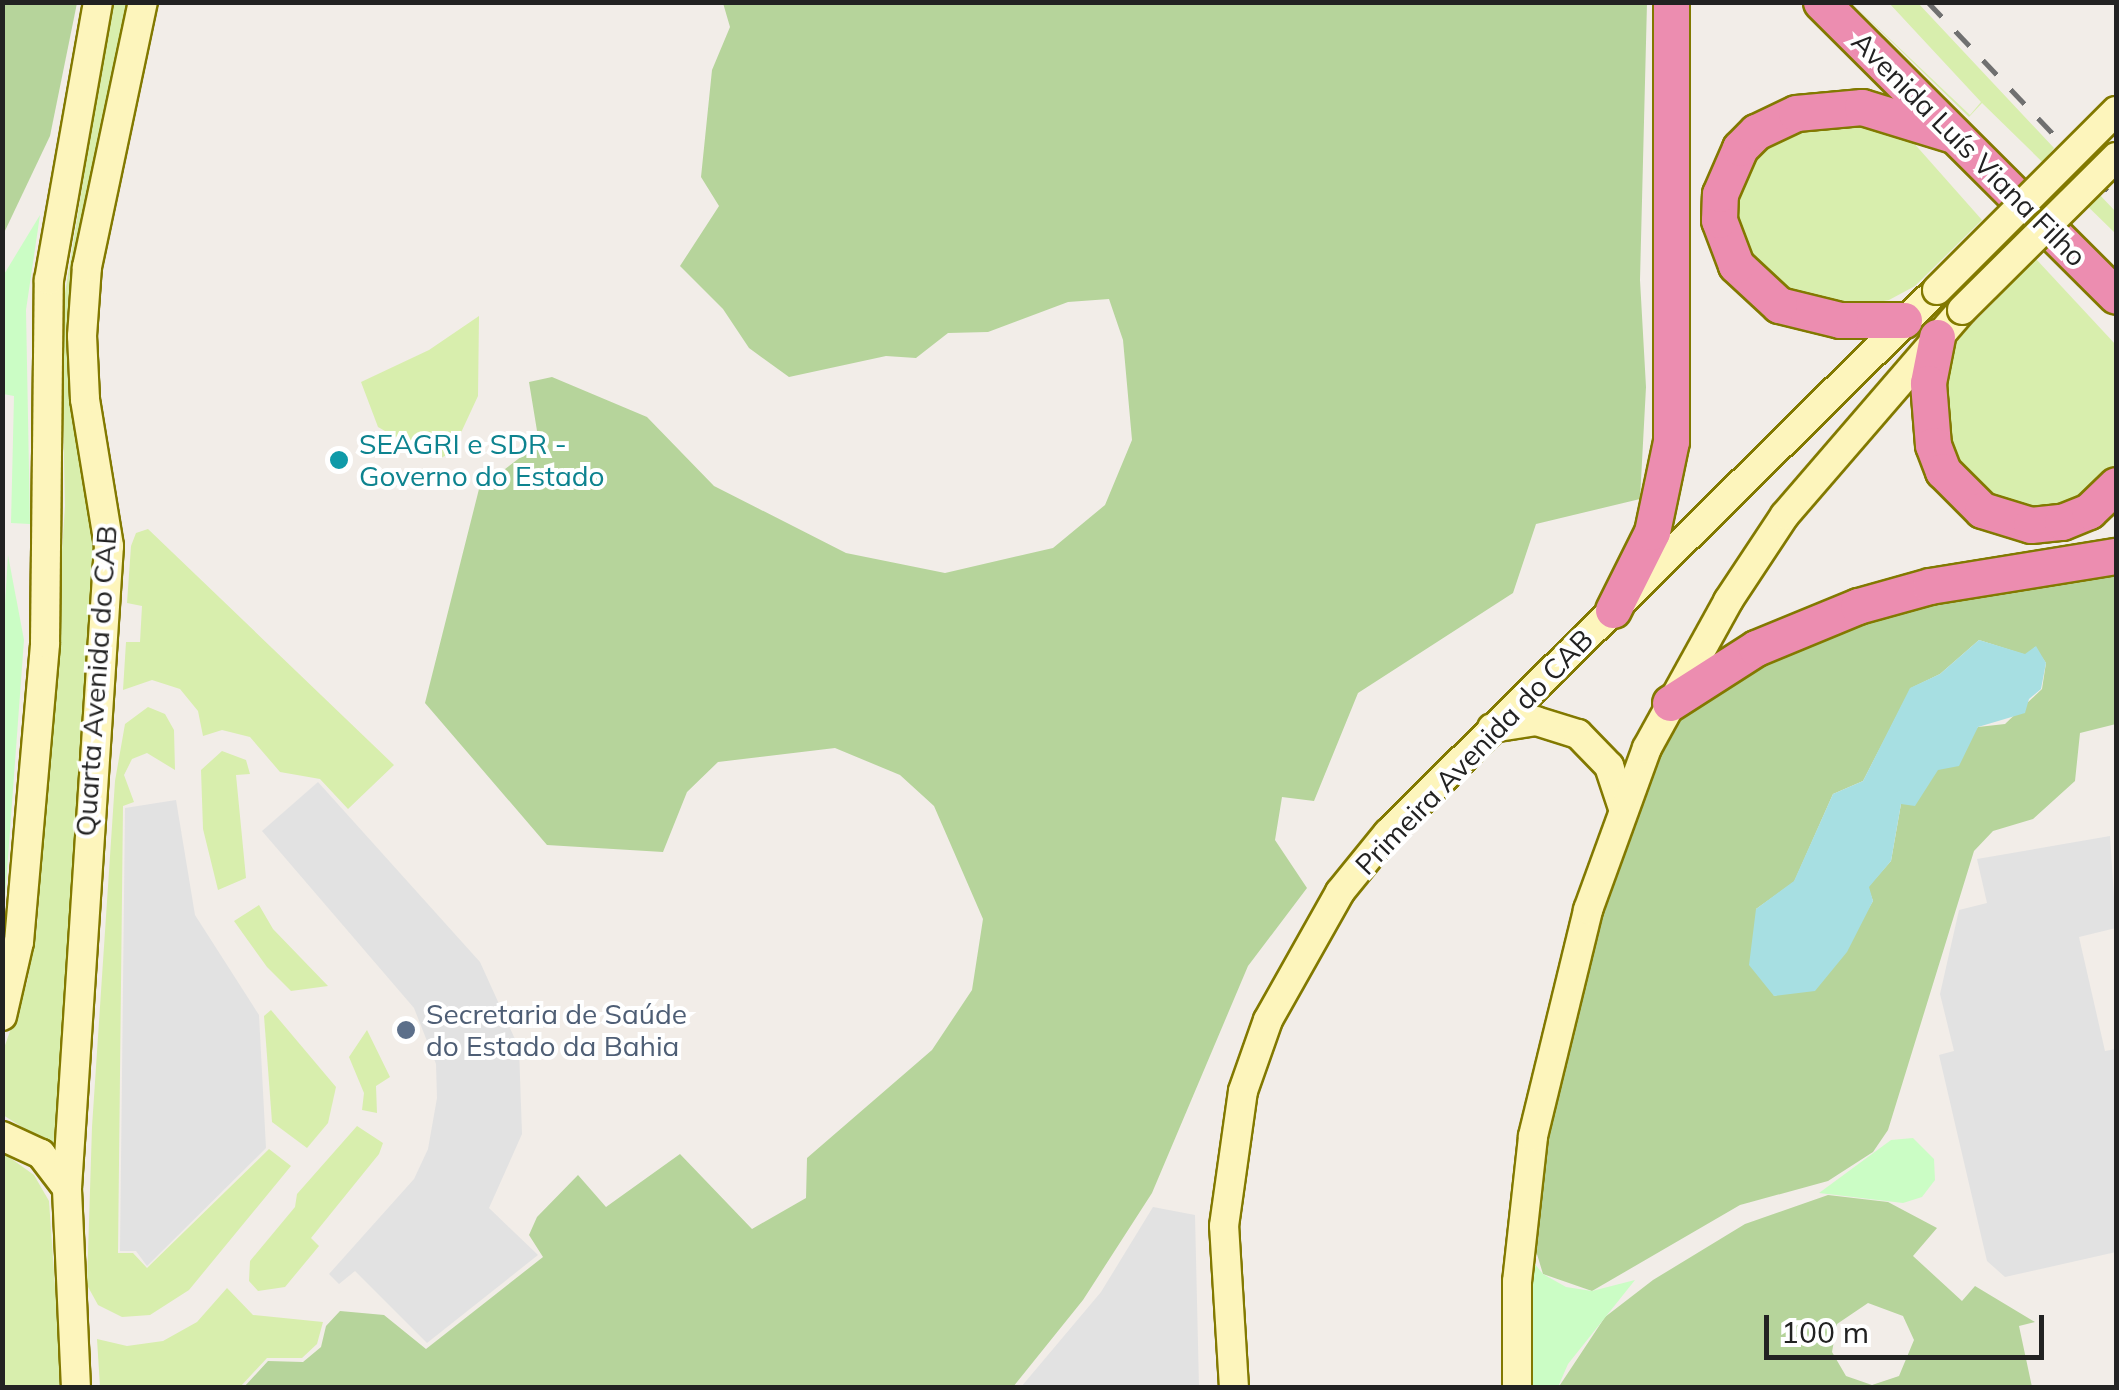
<!DOCTYPE html>
<html>
<head>
<meta charset="utf-8">
<style>
	body { margin:0 }
	#map { position:relative; width:2119px; height:1390px; overflow:hidden; background:#f2ede8; font-family:Mulish,sans-serif }
	div>[style] { position:absolute }
	.grass>* { inset:0; background:#d8eead }
	.forest>* { inset:0; background:#b6d49b }
	.park>* { inset:0; background:#cbfdc5 }
	.parking>* { inset:0; background:#e2e2e2 }
	.water>* { inset:0; background:#a7dfe2 }
	.roads { filter:drop-shadow(2px 0 #827900) drop-shadow(-2px 0 #827900) drop-shadow(0 2px #827900) drop-shadow(0 -2px #827900) }
	.secondary>* { height:28px; margin:-14px; padding:0 14px; transform-origin:14px; border-radius:14px; background:#fdf5bc }
	.highway>* { height:35px; margin:-17.5px; padding:0 17.5px; transform-origin:17.5px; border-radius:17.5px; background:#ec8db0 }
	.rail>* { height:5px; margin-top:-2.5px; transform-origin:0; background:repeating-linear-gradient(90deg,#707070 0 20px,transparent 0 40px) }
	.bridges { filter:drop-shadow(2px 0 #827900) drop-shadow(-2px 0 #827900) drop-shadow(0 2px #827900) drop-shadow(0 -2px #827900) }
	.secondary-bridge>* { height:28px; margin:-14px; padding:0 14px; transform-origin:14px; border-radius:14px; background:#fdf5bc }
	.dots>* { width:28px; height:28px; translate:-50% -50%; box-sizing:border-box; border:5px solid #fff; border-radius:50% }
	span { translate:-50% -50%; white-space:nowrap; text-align:center; line-height:1.15; -webkit-text-stroke:8px #fff; paint-order:stroke }
	.street-label { font-size:28px; color:#222 }
	.culture-label { font-size:28px; color:#0d838f }
	.left { translate:0 -50%; text-align:left }
	.service-label { font-size:28px; color:#4e5e75 }
	.frame { position:absolute; inset:0; border:5px solid #222; pointer-events:none }
	.scale { position:absolute; left:1764px; top:1315px; width:280px; height:45px; box-sizing:border-box; border:5px solid #222; border-top:0; padding-left:12px; font-size:30px; line-height:35px; white-space:nowrap; color:#222; -webkit-text-stroke:8px #fff; paint-order:stroke }
</style>
</head>
<body>
<div id="map">
	<div class="grass">
		<i style="clip-path:polygon(112px 3px,134px 3px,77px 276px,95px 533px,57px 1149px,3px 1115px,3px 1051px,27px 983px,37px 927px,65px 506px,61px 318px)"></i>
		<i style="clip-path:polygon(1852px 3px,1970px 115px,1981px 102px,1889px 3px,1918px 3px,2054px 148px,2044px 161px,2088px 203px,2098px 193px,2116px 212px,2116px 234px,1982px 103px,1969px 117px)"></i>
		<i style="clip-path:polygon(1823px 117px,1880px 125px,1912px 141px,1982px 220px,1915px 286px,1889px 300px,1852px 307px,1806px 303px,1763px 279px,1738px 244px,1733px 212px,1739px 172px,1759px 146px)"></i>
		<i style="clip-path:polygon(2036px 259px,2116px 345px,2116px 464px,2082px 502px,2060px 509px,2002px 506px,1969px 480px,1945px 439px,1939px 394px,1948px 349px)"></i>
		<i style="clip-path:polygon(479px 316px,478px 396px,452px 452px,441px 458px,423px 453px,378px 427px,361px 382px,429px 350px)"></i>
		<i style="clip-path:polygon(148px 529px,394px 765px,348px 809px,320px 779px,280px 772px,250px 737px,222px 730px,203px 736px,198px 711px,180px 689px,152px 680px,123px 690px,126px 642px,140px 642px,142px 606px,127px 603px,131px 546px,136px 533px)"></i>
		<i style="clip-path:polygon(148px 707px,165px 714px,174px 730px,175px 770px,147px 753px,132px 759px,124px 775px,134px 802px,123px 806px,118px 1253px,133px 1253px,147px 1268px,269px 1149px,291px 1166px,189px 1290px,150px 1315px,122px 1317px,98px 1305px,87px 1285px,92px 1127px,115px 781px,125px 724px)"></i>
		<i style="clip-path:polygon(222px 751px,246px 760px,250px 774px,236px 775px,246px 878px,218px 890px,203px 829px,201px 770px)"></i>
		<i style="clip-path:polygon(259px 905px,273px 929px,328px 986px,291px 991px,267px 967px,234px 921px)"></i>
		<i style="clip-path:polygon(271px 1010px,336px 1087px,328px 1123px,307px 1148px,272px 1122px,264px 1016px)"></i>
		<i style="clip-path:polygon(367px 1030px,390px 1077px,376px 1086px,377px 1113px,362px 1110px,364px 1093px,349px 1057px)"></i>
		<i style="clip-path:polygon(357px 1126px,383px 1143px,379px 1154px,311px 1238px,319px 1246px,285px 1287px,258px 1291px,249px 1281px,250px 1261px,295px 1207px,297px 1194px)"></i>
		<i style="clip-path:polygon(2px 1152px,34px 1175px,49px 1201px,62px 1387px,3px 1387px)"></i>
		<i style="clip-path:polygon(227px 1288px,253px 1315px,323px 1322px,317px 1344px,302px 1358px,267px 1358px,240px 1387px,100px 1387px,97px 1339px,127px 1346px,163px 1341px,197px 1322px)"></i>
	</div>
	<div class="forest">
		<i style="clip-path:polygon(3px 2px,77px 3px,50px 136px,3px 235px)"></i>
		<i style="clip-path:polygon(723px 3px,1647px 3px,1640px 280px,1646px 387px,1640px 499px,1536px 524px,1513px 593px,1358px 693px,1314px 801px,1282px 797px,1275px 840px,1307px 888px,1248px 966px,1152px 1193px,1083px 1300px,1013px 1387px,244px 1387px,268px 1361px,303px 1362px,321px 1347px,326px 1326px,340px 1311px,384px 1315px,426px 1349px,543px 1257px,529px 1235px,537px 1217px,578px 1175px,606px 1207px,680px 1154px,752px 1229px,806px 1198px,807px 1158px,932px 1050px,972px 990px,983px 919px,934px 806px,900px 775px,835px 748px,718px 762px,687px 792px,663px 852px,547px 845px,425px 703px,479px 489px,539px 443px,529px 382px,552px 377px,647px 417px,714px 486px,846px 553px,945px 573px,1053px 548px,1105px 505px,1132px 440px,1123px 340px,1109px 299px,1068px 302px,988px 332px,948px 333px,916px 358px,886px 356px,789px 377px,749px 348px,723px 309px,680px 266px,719px 206px,701px 177px,712px 70px,730px 27px)"></i>
		<i style="clip-path:polygon(evenodd,2116px 556px,2116px 724px,2080px 733px,2075px 781px,2033px 819px,1993px 831px,1974px 851px,1888px 1130px,1873px 1152px,1828px 1181px,1740px 1205px,1592px 1291px,1543px 1274px,1523px 1208px,1557px 1022px,1670px 703px,1756px 648px,2116px 556px,1979px 640px,2026px 655px,2035px 647px,2046px 663px,2042px 689px,2005px 724px,1978px 727px,1901px 804px,1891px 861px,1868px 887px,1873px 901px,1860px 923px,1794px 990px,1774px 996px,1756px 909px,1794px 882px,1833px 794px,1863px 781px,1911px 688px,1940px 674px,1979px 640px)"></i>
		<i style="clip-path:polygon(evenodd,1828px 1195px,1888px 1202px,1937px 1228px,1913px 1256px,1962px 1301px,1975px 1286px,2035px 1322px,2019px 1326px,2032px 1387px,1558px 1388px,1605px 1317px,1653px 1280px,1745px 1224px,1828px 1195px,1868px 1303px,1903px 1316px,1914px 1340px,1899px 1376px,1872px 1385px,1846px 1376px,1832px 1352px,1837px 1324px,1868px 1303px)"></i>
	</div>
	<div class="park">
		<i style="clip-path:polygon(40px 215px,26px 310px,30px 524px,11px 523px,14px 396px,3px 394px,3px 276px)"></i>
		<i style="clip-path:polygon(8px 555px,24px 640px,3px 925px,2px 653px)"></i>
		<i style="clip-path:polygon(1913px 1138px,1934px 1159px,1935px 1180px,1922px 1197px,1903px 1203px,1819px 1193px,1891px 1140px)"></i>
		<i style="clip-path:polygon(1520px 1246px,1543px 1274px,1566px 1287px,1592px 1291px,1635px 1280px,1568px 1364px,1558px 1387px,1517px 1388px)"></i>
	</div>
	<div class="parking">
		<i style="clip-path:polygon(318px 782px,480px 962px,519px 1048px,522px 1134px,489px 1208px,538px 1255px,427px 1343px,355px 1271px,339px 1284px,329px 1274px,414px 1179px,428px 1149px,437px 1098px,436px 1064px,414px 1008px,262px 831px)"></i>
		<i style="clip-path:polygon(176px 800px,195px 915px,259px 1015px,266px 1148px,147px 1266px,136px 1251px,120px 1251px,125px 808px)"></i>
		<i style="clip-path:polygon(2110px 836px,2116px 928px,2079px 937px,2105px 1051px,2116px 1049px,2116px 1252px,2005px 1277px,1987px 1261px,1939px 1055px,1954px 1051px,1940px 994px,1959px 910px,1987px 903px,1977px 859px)"></i>
		<i style="clip-path:polygon(1153px 1207px,1195px 1215px,1199px 1387px,1021px 1387px,1101px 1292px)"></i>
	</div>
	<div class="water">
		<i style="clip-path:polygon(1979px 640px,2025px 654px,2036px 646px,2046px 663px,2041px 689px,2029px 699px,2025px 713px,1978px 727px,1959px 766px,1938px 770px,1915px 806px,1901px 804px,1891px 861px,1869px 887px,1873px 901px,1847px 952px,1815px 991px,1774px 996px,1749px 965px,1756px 909px,1794px 881px,1833px 794px,1863px 781px,1910px 688px,1940px 674px)"></i>
	</div>
	<div class="roads">
		<div class="secondary">
			<i style="left:1492px;top:728px;width:45px;rotate:-9deg"></i>
			<i style="left:1536px;top:721px;width:44px;rotate:17.2deg"></i>
			<i style="left:1578px;top:734px;width:45px;rotate:45.9deg"></i>
			<i style="left:1609px;top:766px;width:44px;rotate:71.6deg"></i>
			<i style="left:2px;top:1016px;width:76px;rotate:-77.1deg"></i>
			<i style="left:19px;top:942px;width:300px;rotate:-85deg"></i>
			<i style="left:45px;top:643px;width:363px;rotate:-89.4deg"></i>
			<i style="left:49px;top:280px;width:282px;rotate:-80deg"></i>
			<i style="left:2px;top:1136px;width:43px;rotate:24.8deg"></i>
			<i style="left:41px;top:1154px;width:43px;rotate:52.6deg"></i>
			<i style="left:76px;top:1388px;width:200px;rotate:-92.6deg"></i>
			<i style="left:67px;top:1188px;width:643px;rotate:-86.26deg"></i>
			<i style="left:109px;top:546px;width:149px;rotate:-99.3deg"></i>
			<i style="left:85px;top:399px;width:63px;rotate:-92.7deg"></i>
			<i style="left:82px;top:336px;width:69px;rotate:-85.9deg"></i>
			<i style="left:87px;top:267px;width:271px;rotate:-78.1deg"></i>
			<i style="left:1234px;top:1388px;width:162px;rotate:-93.5deg"></i>
			<i style="left:1224px;top:1226px;width:136px;rotate:-82deg"></i>
			<i style="left:1243px;top:1091px;width:75px;rotate:-70.6deg"></i>
			<i style="left:1268px;top:1020px;width:147px;rotate:-60.6deg"></i>
			<i style="left:1340px;top:892px;width:76px;rotate:-50.9deg"></i>
			<i style="left:1388px;top:833px;width:772px;rotate:-44.69deg"></i>
			<i style="left:1517px;top:1388px;width:106px;rotate:-90deg"></i>
			<i style="left:1517px;top:1282px;width:147px;rotate:-83.7deg"></i>
			<i style="left:1533px;top:1136px;width:233px;rotate:-76.3deg"></i>
			<i style="left:1588px;top:910px;width:172px;rotate:-70deg"></i>
			<i style="left:1647px;top:748px;width:168px;rotate:-61.1deg"></i>
			<i style="left:1728px;top:601px;width:103px;rotate:-56.5deg"></i>
			<i style="left:1785px;top:515px;width:271px;rotate:-49.2deg"></i>
		</div>
		<div class="highway">
			<i style="left:1821px;top:2px;width:416px;rotate:44.9deg"></i>
			<i style="left:1904px;top:320px;width:64px;rotate:180deg"></i>
			<i style="left:1840px;top:320px;width:63px;rotate:-166.2deg"></i>
			<i style="left:1779px;top:305px;width:59px;rotate:-137.1deg"></i>
			<i style="left:1736px;top:265px;width:48px;rotate:-110.7deg"></i>
			<i style="left:1719px;top:220px;width:26px;rotate:-88deg"></i>
			<i style="left:1720px;top:194px;width:50px;rotate:-66.5deg"></i>
			<i style="left:1740px;top:148px;width:23px;rotate:-45deg"></i>
			<i style="left:1756px;top:132px;width:44px;rotate:-25.4deg"></i>
			<i style="left:1796px;top:113px;width:66px;rotate:-5.2deg"></i>
			<i style="left:1862px;top:107px;width:92px;rotate:17.1deg"></i>
			<i style="left:1937px;top:337px;width:47px;rotate:101.1deg"></i>
			<i style="left:1928px;top:383px;width:62px;rotate:85.4deg"></i>
			<i style="left:1933px;top:445px;width:28px;rotate:69deg"></i>
			<i style="left:1943px;top:471px;width:55px;rotate:45deg"></i>
			<i style="left:1982px;top:510px;width:51px;rotate:17deg"></i>
			<i style="left:2031px;top:525px;width:31px;rotate:-6deg"></i>
			<i style="left:2062px;top:522px;width:29px;rotate:-22deg"></i>
			<i style="left:2089px;top:511px;width:37px;rotate:-44deg"></i>
			<i style="left:1613px;top:610px;width:87px;rotate:-63.4deg"></i>
			<i style="left:1652px;top:532px;width:93px;rotate:-78.2deg"></i>
			<i style="left:1671px;top:441px;width:439px;rotate:-90deg"></i>
			<i style="left:1670px;top:703px;width:102px;rotate:-32.6deg"></i>
			<i style="left:1756px;top:648px;width:110px;rotate:-22.4deg"></i>
			<i style="left:1858px;top:606px;width:75px;rotate:-15.5deg"></i>
			<i style="left:1930px;top:586px;width:188px;rotate:-9.2deg"></i>
		</div>
	</div>
	<div class="rail">
		<i style="left:1928px;top:2px;width:273px;rotate:46.5deg"></i>
		<i style="left:2085px;top:145px;width:45px;rotate:46.8deg"></i>
	</div>
	<div class="bridges">
		<div class="secondary-bridge">
			<i style="left:1937px;top:290px;width:253px;rotate:-45deg"></i>
			<i style="left:1962px;top:310px;width:217px;rotate:-44.8deg"></i>
		</div>
	</div>
	<div class="dots">
		<i style="left:339px;top:460px;background:#0f9aa8"></i>
		<i style="left:406px;top:1030px;background:#5c6f8a"></i>
	</div>
	<div class="street-label">
		<span style="left:1969px;top:149px;rotate:45deg">Avenida Luís Viana Filho</span>
		<span style="left:96px;top:681px;rotate:-86deg">Quarta Avenida do CAB</span>
		<span style="left:1474px;top:752px;rotate:-46deg">Primeira Avenida do CAB</span>
	</div>
	<div class="culture-label">
		<span class="left" style="left:359px;top:460px">SEAGRI e SDR -<br>Governo do Estado</span>
	</div>
	<div class="service-label">
		<span class="left" style="left:426px;top:1030px">Secretaria de Saúde<br>do Estado da Bahia</span>
	</div>
	<div class="frame"></div>
	<div class="scale">100 m</div>
</div>
</body>
</html>
